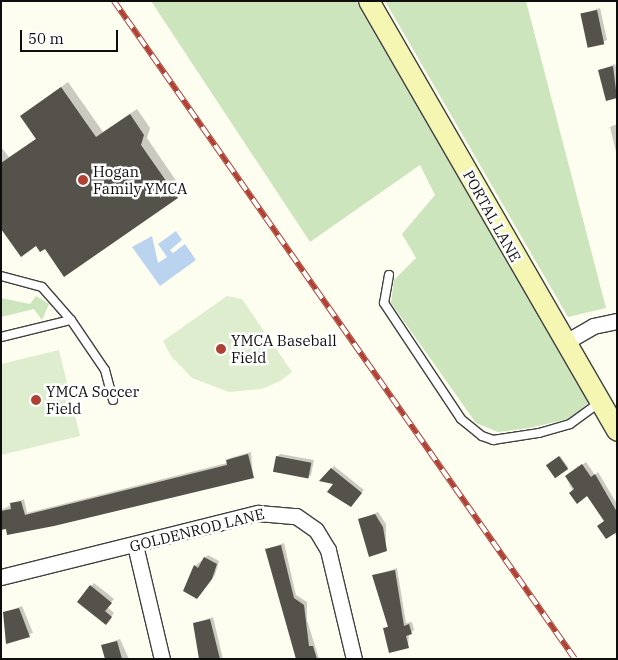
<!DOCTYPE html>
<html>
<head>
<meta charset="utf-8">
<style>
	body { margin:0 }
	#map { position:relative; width:618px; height:660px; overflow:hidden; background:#fdfdf0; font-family:"IBM Plex Serif",serif }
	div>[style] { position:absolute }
	.green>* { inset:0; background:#cce5bd }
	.pitch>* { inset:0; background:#deedce }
	.water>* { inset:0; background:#bad4f0 }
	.shadow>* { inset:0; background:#0003; transform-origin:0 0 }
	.building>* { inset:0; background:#55514b; transform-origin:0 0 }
	.roads { filter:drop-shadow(1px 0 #414141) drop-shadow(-1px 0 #414141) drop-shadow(0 1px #414141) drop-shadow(0 -1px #414141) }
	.lane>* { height:8px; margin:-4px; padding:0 4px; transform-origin:4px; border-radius:4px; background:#fff }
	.street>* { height:15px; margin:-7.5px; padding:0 7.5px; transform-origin:7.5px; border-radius:7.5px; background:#fff }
	.secondary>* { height:20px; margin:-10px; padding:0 10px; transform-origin:10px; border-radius:10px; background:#f4f6b2 }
	.rail>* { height:5.5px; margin-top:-2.75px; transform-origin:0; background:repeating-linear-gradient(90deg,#fff 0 11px,#af4034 0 22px); box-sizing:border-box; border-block:1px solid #af4034 }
	.dots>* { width:14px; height:14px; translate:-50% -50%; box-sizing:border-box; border:2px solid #fff; border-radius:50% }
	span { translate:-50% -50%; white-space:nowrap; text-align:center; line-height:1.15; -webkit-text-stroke:5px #fff; paint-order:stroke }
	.poi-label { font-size:15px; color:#0e0e0e }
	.left { translate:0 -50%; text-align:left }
	.street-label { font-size:15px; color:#0e0e0e }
	.frame { position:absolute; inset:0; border:2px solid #0e0e0e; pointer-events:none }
	.scale { position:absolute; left:20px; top:30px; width:98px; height:22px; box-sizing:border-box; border:2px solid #0e0e0e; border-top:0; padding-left:6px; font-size:15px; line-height:18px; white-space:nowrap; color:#0e0e0e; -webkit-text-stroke:4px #fff; paint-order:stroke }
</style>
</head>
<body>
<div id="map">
	<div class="green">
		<i style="clip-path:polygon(151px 1px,356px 1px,589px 402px,572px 418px,529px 428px,498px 432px,476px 423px,391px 303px,394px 280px,416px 258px,402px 234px,435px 195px,420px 165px,310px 242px)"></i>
		<i style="clip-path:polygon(385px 1px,526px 1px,606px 308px,568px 317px)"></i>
		<i style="clip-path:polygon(36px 296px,49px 304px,42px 320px,34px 309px,1px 317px,1px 298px,30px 304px)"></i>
	</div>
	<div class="pitch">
		<i style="clip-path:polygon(227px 296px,242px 299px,292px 372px,280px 381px,262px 389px,229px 392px,192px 378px,171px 356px,163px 341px)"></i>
		<i style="clip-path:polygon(59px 350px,80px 436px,1px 455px,1px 364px)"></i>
	</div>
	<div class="water">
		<i style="clip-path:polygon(176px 231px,182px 240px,170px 250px,173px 253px,185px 244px,196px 260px,160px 286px,132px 247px,152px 236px,158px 263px,167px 257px,158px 244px)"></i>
	</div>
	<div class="shadow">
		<i style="clip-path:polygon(600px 8px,607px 40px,589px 47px,582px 14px)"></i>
		<i style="clip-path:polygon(615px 64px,617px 70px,617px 97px,600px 70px)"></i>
		<i style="clip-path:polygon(68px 82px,103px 132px,137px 109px,150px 128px,147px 138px,183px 191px,65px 275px,45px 247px,1px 226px,1px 147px,9px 157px,37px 138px,22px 116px)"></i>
		<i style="clip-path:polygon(617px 124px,617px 156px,610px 127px)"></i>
		<i style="clip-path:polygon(251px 452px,253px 476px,1px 528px,1px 510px,24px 499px,27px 513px,227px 463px,230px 458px)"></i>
		<i style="clip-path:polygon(280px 454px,314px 460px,311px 475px,308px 478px,277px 457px)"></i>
		<i style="left:560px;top:456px;width:14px;height:16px;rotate:54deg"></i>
		<i style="clip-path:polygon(586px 462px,595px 475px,598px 472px,617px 504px,617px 537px,588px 495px,578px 502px,566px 477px)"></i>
		<i style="clip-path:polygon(334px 466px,364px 490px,353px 502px,335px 483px,321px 481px)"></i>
		<i style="clip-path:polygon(378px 512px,386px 524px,386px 550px,360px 520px)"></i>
		<i style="clip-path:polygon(284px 543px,296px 595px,307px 602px,307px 620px,319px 659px,296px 659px,267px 549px)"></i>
		<i style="clip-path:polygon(208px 555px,219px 561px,215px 575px,200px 595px,184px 591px,195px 566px)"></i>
		<i style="clip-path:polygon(397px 568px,406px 623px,412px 622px,414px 630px,409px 634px,408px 647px,384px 629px,389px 625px,373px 576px)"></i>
		<i style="clip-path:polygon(94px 583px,114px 599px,107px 607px,114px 613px,109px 620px,91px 586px)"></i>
		<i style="clip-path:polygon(22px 606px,33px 633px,7px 642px,4px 613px)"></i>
		<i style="clip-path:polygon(213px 617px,223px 659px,202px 659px,194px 624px)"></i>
		<i style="clip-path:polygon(120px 639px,129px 659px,107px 659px,103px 645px)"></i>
	</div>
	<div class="building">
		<i style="left:597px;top:10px;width:35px;height:17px;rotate:78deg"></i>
		<i style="clip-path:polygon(613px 66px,617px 98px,606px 101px,598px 70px)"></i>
		<i style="clip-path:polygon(61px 87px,96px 137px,130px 114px,144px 135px,141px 145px,178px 198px,64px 277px,45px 249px,40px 252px,36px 246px,21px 257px,1px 229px,1px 163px,36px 139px,20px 116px)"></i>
		<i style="clip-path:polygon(248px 454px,254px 478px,54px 526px,7px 535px,6px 529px,1px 530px,1px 511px,11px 509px,10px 503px,21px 501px,25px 515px,227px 465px,226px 460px)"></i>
		<i style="left:276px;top:456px;width:36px;height:16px;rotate:11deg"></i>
		<i style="left:559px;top:456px;width:16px;height:16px;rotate:55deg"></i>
		<i style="clip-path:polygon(582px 464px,591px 477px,595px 474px,617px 512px,617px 532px,606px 539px,597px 526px,604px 521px,587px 496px,577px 504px,569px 493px,574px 489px,565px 476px)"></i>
		<i style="clip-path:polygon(331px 468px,362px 493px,351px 507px,327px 492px,333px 484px,319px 481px)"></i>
		<i style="clip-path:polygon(375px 514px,383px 527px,387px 551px,369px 557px,358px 519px)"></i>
		<i style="clip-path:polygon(281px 545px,294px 598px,304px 605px,309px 646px,313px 646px,317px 659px,296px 659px,265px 549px)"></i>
		<i style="clip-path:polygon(204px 557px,217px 564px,212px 579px,197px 599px,183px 591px,194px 565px,198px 568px)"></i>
		<i style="clip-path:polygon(395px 570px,404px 626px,409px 624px,412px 634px,406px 636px,409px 648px,389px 653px,383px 628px,388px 627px,372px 575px)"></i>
		<i style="clip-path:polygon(90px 585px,112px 603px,105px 611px,112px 617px,106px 625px,77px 602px)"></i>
		<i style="clip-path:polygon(19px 608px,30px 637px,6px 644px,3px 612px)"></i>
		<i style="clip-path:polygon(210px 619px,220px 659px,199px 659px,193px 623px)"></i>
		<i style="clip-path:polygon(117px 641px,122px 659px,105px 659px,101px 645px)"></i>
	</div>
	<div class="roads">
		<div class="lane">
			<i style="left:389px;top:275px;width:28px;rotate:100deg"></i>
			<i style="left:384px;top:303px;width:139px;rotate:56.4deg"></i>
			<i style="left:461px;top:419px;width:27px;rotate:39deg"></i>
			<i style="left:482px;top:436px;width:12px;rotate:20deg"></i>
			<i style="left:493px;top:440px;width:47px;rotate:-8.7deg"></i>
			<i style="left:539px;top:433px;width:32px;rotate:-16deg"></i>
			<i style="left:570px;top:424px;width:36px;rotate:-36deg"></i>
			<i style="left:1px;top:276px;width:42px;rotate:15deg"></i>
			<i style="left:42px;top:287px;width:44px;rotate:48.7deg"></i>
			<i style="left:1px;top:337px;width:72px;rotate:-13.7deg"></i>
			<i style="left:71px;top:320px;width:60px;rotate:55.8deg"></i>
			<i style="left:105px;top:370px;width:31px;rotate:75deg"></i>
		</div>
		<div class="street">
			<i style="left:564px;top:343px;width:34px;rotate:-30deg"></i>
			<i style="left:593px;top:326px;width:25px;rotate:-12deg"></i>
			<i style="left:135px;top:545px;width:117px;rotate:76.7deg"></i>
			<i style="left:1px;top:577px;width:265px;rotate:-14deg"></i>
			<i style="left:258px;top:513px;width:38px;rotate:5deg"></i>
			<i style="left:296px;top:516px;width:24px;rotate:35deg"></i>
			<i style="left:316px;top:530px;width:23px;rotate:59deg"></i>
			<i style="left:328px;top:550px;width:112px;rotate:76.6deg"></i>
		</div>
		<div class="secondary">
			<i style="left:369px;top:1px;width:496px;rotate:60deg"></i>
		</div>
	</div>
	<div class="rail">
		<i style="left:114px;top:1px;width:803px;rotate:54.98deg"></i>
	</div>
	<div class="dots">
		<i style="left:83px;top:180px;background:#af4034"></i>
		<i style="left:221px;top:349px;background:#af4034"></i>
		<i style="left:36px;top:400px;background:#af4034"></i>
	</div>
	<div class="poi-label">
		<span class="left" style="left:93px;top:180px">Hogan<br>Family YMCA</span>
		<span class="left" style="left:231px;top:349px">YMCA Baseball<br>Field</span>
		<span class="left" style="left:46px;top:400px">YMCA Soccer<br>Field</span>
	</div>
	<div class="street-label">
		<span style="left:492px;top:216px;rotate:61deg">PORTAL LANE</span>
		<span style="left:197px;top:530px;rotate:-14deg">GOLDENROD LANE</span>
	</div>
	<div class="frame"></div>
	<div class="scale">50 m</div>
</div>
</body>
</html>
